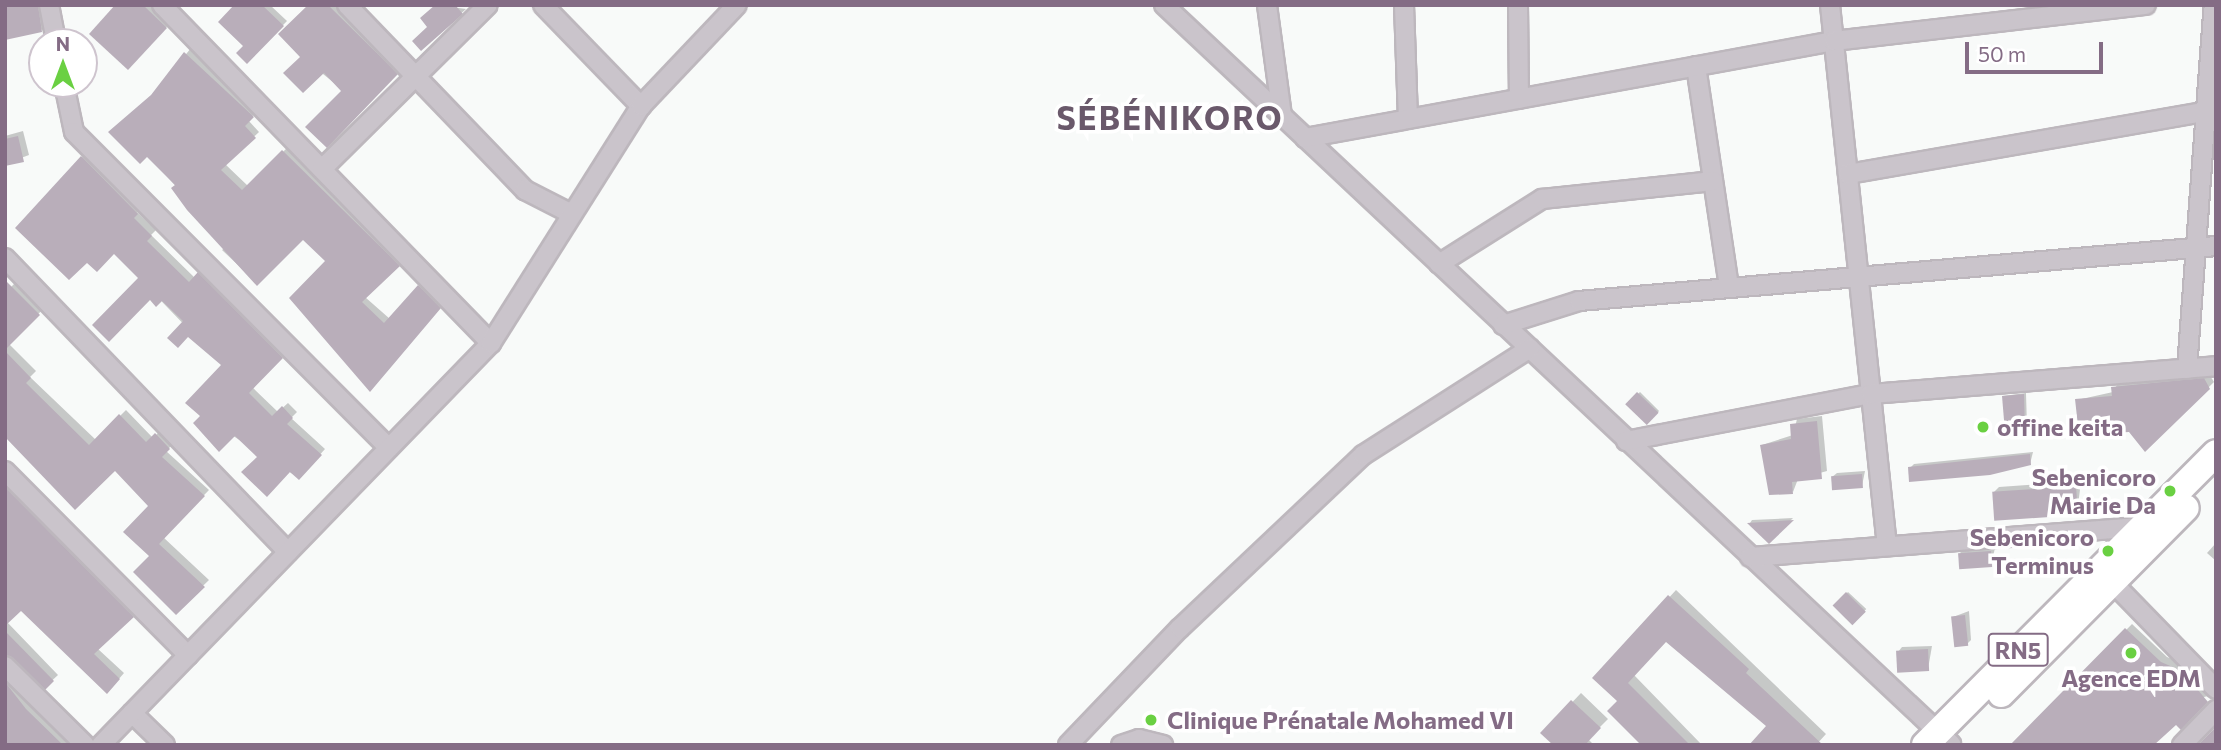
<!DOCTYPE html>
<html>
<head>
<meta charset="utf-8">
<style>
	body { margin:0 }
	#map { position:relative; width:2221px; height:750px; overflow:hidden; background:#f8faf9; font-family:Commissioner,sans-serif }
	div>[style] { position:absolute }
	.shadow>* { inset:0; background:#0003; transform-origin:0 0 }
	.building>* { inset:0; background:#b9aeba; transform-origin:0 0 }
	.roads { filter:drop-shadow(2px 0 #bdb7bd) drop-shadow(-2px 0 #bdb7bd) drop-shadow(0 2px #bdb7bd) drop-shadow(0 -2px #bdb7bd) }
	.minor>* { height:18px; margin:-9px; padding:0 9px; transform-origin:9px; border-radius:9px; background:#cac4cb }
	.highway>* { height:26px; margin:-13px; padding:0 13px; transform-origin:13px; border-radius:13px; background:#fff }
	.dots>* { width:19px; height:19px; translate:-50% -50%; box-sizing:border-box; border:4px solid #fff; border-radius:50% }
	span { translate:-50% -50%; white-space:nowrap; text-align:center; line-height:1.15; -webkit-text-stroke:7px #fff; paint-order:stroke }
	.shield-label span { padding:2px 5px; background:#fff; border:2px solid; border-radius:5px; -webkit-text-stroke-width:0 }
	.shield-label { font-size:23px; color:#846c85; font-weight:700 }
	.poi-label { font-size:24px; color:#846c85; font-weight:700 }
	.left { translate:0 -50%; text-align:left }
	.right { translate:-100% -50%; text-align:right }
	.district-label { font-size:32px; color:#6a596b; font-weight:700; letter-spacing:2px }
	.frame { position:absolute; inset:0; border:7px solid #846c85; pointer-events:none }
	.north { position:absolute; left:28px; top:28px; width:70px; height:70px; box-sizing:border-box; background:#fff; border:2px solid #cec4ce; border-radius:50%; rotate:0deg; font-size:19px; font-weight:700; line-height:28px; text-align:center; color:#846c85 }
	.north::after { content:''; display:block; margin:auto; width:24px; height:32px; background:#6ad042; clip-path:polygon(50% 0,100% 100%,50% 72%,0 100%) }
	.scale { position:absolute; left:1965px; top:42px; width:138px; height:32px; box-sizing:border-box; border:4px solid #846c85; border-top:0; padding-left:9px; font-size:21px; line-height:24px; white-space:nowrap; color:#846c85; -webkit-text-stroke:5px #fff; paint-order:stroke }
</style>
</head>
<body>
<div id="map">
	<div class="shadow">
		<i style="clip-path:polygon(5px 5px,47px 5px,48px 24px,42px 30px)"></i>
		<i style="clip-path:polygon(118px 5px,156px 5px,172px 21px,128px 68px)"></i>
		<i style="clip-path:polygon(236px 5px,270px 5px,287px 21px,247px 62px)"></i>
		<i style="clip-path:polygon(311px 5px,342px 5px,401px 69px,327px 146px,344px 91px,302px 57px)"></i>
		<i style="clip-path:polygon(437px 5px,466px 9px,422px 49px,430px 27px)"></i>
		<i style="clip-path:polygon(191px 48px,258px 111px,248px 120px,259px 132px,225px 164px,248px 186px,288px 147px,404px 260px,365px 297px,390px 319px,424px 281px,444px 302px,374px 385px,327px 261px,303px 238px,257px 283px,222px 250px,228px 245px,148px 155px,154px 94px)"></i>
		<i style="clip-path:polygon(23px 131px,29px 155px,5px 164px,5px 136px)"></i>
		<i style="clip-path:polygon(87px 152px,141px 208px,137px 212px,156px 230px,151px 235px,195px 278px,204px 269px,287px 352px,252px 387px,278px 412px,288px 403px,297px 412px,291px 418px,325px 449px,299px 478px,202px 416px,223px 365px,114px 252px,87px 260px,17px 228px)"></i>
		<i style="clip-path:polygon(18px 280px,45px 307px,9px 344px,36px 371px,30px 377px,96px 440px,126px 410px,153px 438px,162px 429px,175px 442px,166px 451px,209px 490px,163px 537px,209px 580px,176px 612px,152px 556px,150px 506px,115px 469px,75px 507px,5px 352px,5px 293px)"></i>
		<i style="clip-path:polygon(2209px 374px,2214px 382px,2145px 450px,2129px 431px,2077px 400px,2113px 392px,2118px 383px)"></i>
		<i style="left:1640px;top:392px;width:27px;height:17px;rotate:45deg"></i>
		<i style="clip-path:polygon(2026px 393px,2027px 427px,2025px 430px,2003px 396px)"></i>
		<i style="clip-path:polygon(1822px 416px,1827px 471px,1798px 479px,1793px 492px,1762px 445px,1793px 435px,1797px 419px)"></i>
		<i style="clip-path:polygon(2033px 452px,2030px 464px,1910px 468px,1914px 464px)"></i>
		<i style="clip-path:polygon(1865px 471px,1862px 486px,1832px 477px,1837px 473px)"></i>
		<i style="clip-path:polygon(5px 481px,138px 611px,98px 649px,124px 673px,112px 687px,21px 608px,7px 622px,58px 675px,45px 687px,5px 654px)"></i>
		<i style="clip-path:polygon(2081px 481px,2077px 514px,1994px 492px,1999px 487px)"></i>
		<i style="clip-path:polygon(1793px 518px,1769px 542px,1750px 523px,1752px 520px)"></i>
		<i style="clip-path:polygon(2216px 543px,2216px 561px,2207px 553px)"></i>
		<i style="clip-path:polygon(1995px 548px,1991px 565px,1960px 553px,1964px 549px)"></i>
		<i style="clip-path:polygon(1676px 590px,1826px 734px,1816px 745px,1768px 726px,1666px 640px,1634px 675px,1702px 745px,1646px 745px,1620px 701px,1595px 678px)"></i>
		<i style="left:1848px;top:592px;width:25px;height:19px;rotate:43deg"></i>
		<i style="clip-path:polygon(1969px 611px,1971px 640px,1967px 644px,1953px 617px)"></i>
		<i style="clip-path:polygon(2132px 624px,2167px 657px,2188px 665px,2212px 695px,2013px 745px)"></i>
		<i style="clip-path:polygon(1932px 646px,1928px 669px,1898px 652px,1902px 647px)"></i>
		<i style="clip-path:polygon(5px 672px,72px 744px,71px 745px,5px 745px)"></i>
		<i style="clip-path:polygon(1581px 693px,1608px 719px,1588px 739px,1594px 745px,1556px 745px,1543px 733px)"></i>
	</div>
	<div class="building">
		<i style="clip-path:polygon(5px 5px,38px 5px,42px 32px,5px 40px)"></i>
		<i style="clip-path:polygon(115px 5px,143px 5px,167px 28px,128px 70px,89px 34px)"></i>
		<i style="clip-path:polygon(234px 5px,262px 5px,284px 26px,247px 64px,236px 53px,243px 46px,218px 22px)"></i>
		<i style="clip-path:polygon(308px 5px,328px 5px,398px 74px,327px 148px,305px 127px,341px 91px,324px 73px,303px 93px,283px 73px,300px 57px,278px 34px)"></i>
		<i style="clip-path:polygon(435px 5px,455px 5px,463px 14px,421px 51px,412px 41px,427px 27px,420px 18px)"></i>
		<i style="clip-path:polygon(184px 52px,254px 117px,245px 126px,256px 138px,221px 170px,242px 190px,282px 150px,400px 266px,362px 302px,384px 323px,418px 285px,441px 308px,370px 392px,289px 298px,325px 261px,303px 240px,257px 286px,187px 210px,171px 188px,175px 185px,147px 157px,140px 164px,108px 132px,151px 95px)"></i>
		<i style="clip-path:polygon(18px 136px,24px 162px,5px 166px,5px 139px)"></i>
		<i style="clip-path:polygon(81px 156px,138px 214px,134px 218px,152px 236px,147px 241px,189px 282px,198px 272px,283px 358px,249px 393px,272px 416px,282px 406px,293px 418px,287px 424px,322px 455px,299px 480px,290px 472px,267px 497px,241px 472px,257px 457px,235px 436px,219px 452px,193px 423px,200px 416px,185px 403px,221px 365px,188px 337px,178px 348px,167px 338px,183px 321px,162px 301px,156px 307px,150px 300px,109px 342px,92px 325px,138px 278px,114px 254px,97px 272px,87px 263px,69px 280px,15px 228px)"></i>
		<i style="clip-path:polygon(5px 280px,40px 315px,5px 350px)"></i>
		<i style="clip-path:polygon(5px 351px,31px 378px,26px 383px,89px 445px,119px 414px,146px 442px,155px 433px,170px 449px,162px 457px,205px 496px,159px 544px,205px 587px,176px 615px,133px 572px,149px 556px,123px 532px,148px 506px,115px 471px,75px 510px,5px 437px)"></i>
		<i style="clip-path:polygon(2204px 378px,2210px 389px,2145px 452px,2129px 432px,2079px 435px,2075px 399px,2112px 396px,2111px 387px)"></i>
		<i style="left:1637px;top:392px;width:30px;height:17px;rotate:44deg"></i>
		<i style="clip-path:polygon(2024px 394px,2025px 432px,2005px 432px,2002px 396px)"></i>
		<i style="clip-path:polygon(1817px 421px,1822px 479px,1792px 482px,1793px 494px,1769px 495px,1760px 445px,1791px 439px,1790px 424px)"></i>
		<i style="clip-path:polygon(2030px 454px,2031px 465px,1990px 475px,1909px 482px,1908px 467px)"></i>
		<i style="left:1862px;top:474px;width:14px;height:31px;rotate:86deg"></i>
		<i style="left:2076px;top:486px;width:29px;height:84px;rotate:86deg"></i>
		<i style="clip-path:polygon(5px 487px,134px 617px,94px 654px,120px 679px,107px 694px,21px 611px,5px 626px)"></i>
		<i style="clip-path:polygon(1794px 520px,1769px 544px,1747px 523px)"></i>
		<i style="left:1991px;top:551px;width:16px;height:33px;rotate:86deg"></i>
		<i style="left:1846px;top:592px;width:28px;height:19px;rotate:45deg"></i>
		<i style="clip-path:polygon(1668px 595px,1749px 669px,1746px 673px,1823px 745px,1749px 745px,1766px 726px,1666px 642px,1628px 683px,1690px 745px,1641px 745px,1607px 711px,1617px 701px,1592px 678px)"></i>
		<i style="left:1965px;top:615px;width:31px;height:14px;rotate:84deg"></i>
		<i style="clip-path:polygon(2125px 628px,2161px 662px,2182px 671px,2208px 702px,2181px 730px,2176px 725px,2154px 745px,2010px 745px)"></i>
		<i style="clip-path:polygon(5px 631px,54px 681px,45px 690px,5px 655px)"></i>
		<i style="left:1928px;top:649px;width:22px;height:32px;rotate:87deg"></i>
		<i style="clip-path:polygon(5px 682px,26px 709px,63px 745px,5px 745px)"></i>
		<i style="clip-path:polygon(1571px 700px,1601px 728px,1585px 745px,1553px 745px,1540px 733px)"></i>
		<i style="clip-path:polygon(2216px 727px,2216px 745px,2198px 745px)"></i>
	</div>
	<div class="roads">
		<div class="minor">
			<i style="left:49px;top:5px;width:38px;rotate:79deg"></i>
			<i style="left:162px;top:5px;width:472px;rotate:45.8deg"></i>
			<i style="left:347px;top:5px;width:257px;rotate:46.1deg"></i>
			<i style="left:525px;top:190px;width:48px;rotate:27.1deg"></i>
			<i style="left:543px;top:5px;width:141px;rotate:45.9deg"></i>
			<i style="left:1164px;top:5px;width:1080px;rotate:43.2deg"></i>
			<i style="left:1267px;top:5px;width:112px;rotate:82.3deg"></i>
			<i style="left:1404px;top:5px;width:114px;rotate:88deg"></i>
			<i style="left:1518px;top:5px;width:94px;rotate:89.4deg"></i>
			<i style="left:1830px;top:5px;width:544px;rotate:83.99deg"></i>
			<i style="left:1696px;top:66px;width:224px;rotate:81.5deg"></i>
			<i style="left:64px;top:84px;width:49px;rotate:78.2deg"></i>
			<i style="left:74px;top:132px;width:446px;rotate:45.1deg"></i>
			<i style="left:1305px;top:138px;width:538px;rotate:-10.39deg"></i>
			<i style="left:1834px;top:41px;width:314px;rotate:-6.6deg"></i>
			<i style="left:322px;top:169px;width:233px;rotate:-44.7deg"></i>
			<i style="left:1848px;top:174px;width:374px;rotate:-9.9deg"></i>
			<i style="left:5px;top:258px;width:408px;rotate:46.1deg"></i>
			<i style="left:1439px;top:264px;width:122px;rotate:-32.3deg"></i>
			<i style="left:1542px;top:199px;width:172px;rotate:-6deg"></i>
			<i style="left:1503px;top:325px;width:80px;rotate:-17.5deg"></i>
			<i style="left:1579px;top:301px;width:639px;rotate:-4.93deg"></i>
			<i style="left:2187px;top:369px;width:365px;rotate:-85.8deg"></i>
			<i style="left:1626px;top:441px;width:249px;rotate:-10.9deg"></i>
			<i style="left:1871px;top:394px;width:346px;rotate:-4.6deg"></i>
			<i style="left:5px;top:471px;width:260px;rotate:45.2deg"></i>
			<i style="left:1750px;top:557px;width:391px;rotate:-4.4deg"></i>
			<i style="left:2112px;top:582px;width:149px;rotate:45.8deg"></i>
			<i style="left:5px;top:666px;width:112px;rotate:44.6deg"></i>
			<i style="left:132px;top:713px;width:46px;rotate:44.1deg"></i>
			<i style="left:101px;top:745px;width:560px;rotate:-45.87deg"></i>
			<i style="left:491px;top:343px;width:280px;rotate:-57.7deg"></i>
			<i style="left:641px;top:106px;width:139px;rotate:-46.5deg"></i>
			<i style="left:1068px;top:745px;width:162px;rotate:-46.3deg"></i>
			<i style="left:1180px;top:628px;width:252px;rotate:-43.4deg"></i>
			<i style="left:1363px;top:455px;width:198px;rotate:-32.6deg"></i>
			<i style="left:1121px;top:745px;width:19px;rotate:-18deg"></i>
			<i style="left:1139px;top:739px;width:25px;rotate:14deg"></i>
			<i style="left:2182px;top:745px;width:49px;rotate:-45.8deg"></i>
		</div>
		<div class="highway">
			<i style="left:2001px;top:694px;width:262px;rotate:-45.2deg"></i>
			<i style="left:1925px;top:745px;width:412px;rotate:-45.1deg"></i>
		</div>
	</div>
	<div class="dots">
		<i style="left:1983px;top:427px;background:#6ad042"></i>
		<i style="left:2170px;top:491px;background:#6ad042"></i>
		<i style="left:2108px;top:551px;background:#6ad042"></i>
		<i style="left:2131px;top:653px;background:#6ad042"></i>
		<i style="left:1151px;top:720px;background:#6ad042"></i>
	</div>
	<div class="shield-label">
		<span style="left:2018px;top:650px">RN5</span>
	</div>
	<div class="poi-label">
		<span class="left" style="left:1997px;top:427px">offine keita</span>
		<span class="right" style="left:2156px;top:491px">Sebenicoro<br>Mairie Da</span>
		<span class="right" style="left:2094px;top:551px">Sebenicoro<br>Terminus</span>
		<span style="left:2131px;top:678px">Agence EDM</span>
		<span class="left" style="left:1167px;top:720px">Clinique Prénatale Mohamed VI</span>
	</div>
	<div class="district-label">
		<span style="left:1170px;top:117px">SÉBÉNIKORO</span>
	</div>
	<div class="frame"></div>
	<div class="north">N</div>
	<div class="scale">50 m</div>
</div>
</body>
</html>
